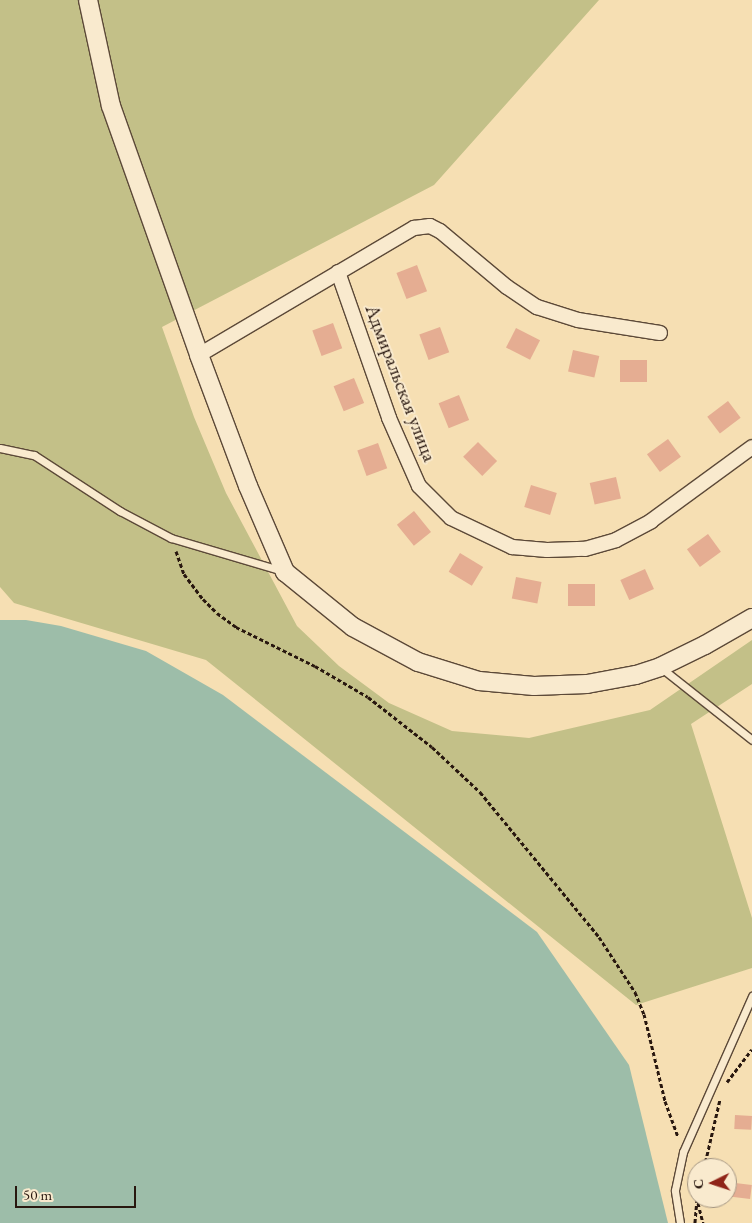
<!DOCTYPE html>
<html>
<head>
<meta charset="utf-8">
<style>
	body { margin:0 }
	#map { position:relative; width:752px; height:1223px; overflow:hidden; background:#f6dfb3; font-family:"EB Garamond",serif }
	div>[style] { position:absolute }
	.green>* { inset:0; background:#c3c088 }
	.water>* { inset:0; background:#9dbda9 }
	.building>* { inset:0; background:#e5ad92; transform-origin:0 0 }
	.path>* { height:3px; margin-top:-1.5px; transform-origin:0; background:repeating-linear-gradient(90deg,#28170f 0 4px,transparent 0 6.5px) }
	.roads { filter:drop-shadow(1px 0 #5c4938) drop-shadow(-1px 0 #5c4938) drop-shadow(0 1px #5c4938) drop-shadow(0 -1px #5c4938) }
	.service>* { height:7px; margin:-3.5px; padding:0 3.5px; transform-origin:3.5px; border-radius:3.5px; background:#f9eace }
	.minor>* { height:14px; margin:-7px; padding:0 7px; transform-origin:7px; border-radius:7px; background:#f9eace }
	.tertiary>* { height:18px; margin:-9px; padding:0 9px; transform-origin:9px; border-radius:9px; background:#f9eace }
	span { translate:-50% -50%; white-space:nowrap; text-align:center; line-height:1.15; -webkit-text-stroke:4px #f9eace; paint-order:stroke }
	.street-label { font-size:20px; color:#28170f }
	.north { position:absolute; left:687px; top:1158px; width:50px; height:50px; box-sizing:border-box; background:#f9eace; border:1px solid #a59682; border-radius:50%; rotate:266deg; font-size:14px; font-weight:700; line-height:20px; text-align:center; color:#28170f }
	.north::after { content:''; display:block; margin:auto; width:18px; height:22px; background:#8f2418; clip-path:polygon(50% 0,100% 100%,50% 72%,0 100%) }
	.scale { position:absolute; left:15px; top:1186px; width:121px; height:22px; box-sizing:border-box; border:2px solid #28170f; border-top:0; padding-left:6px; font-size:15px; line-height:18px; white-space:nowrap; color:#28170f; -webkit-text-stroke:4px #f9eace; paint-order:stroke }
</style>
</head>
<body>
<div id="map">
	<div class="green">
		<i style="clip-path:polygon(0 0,599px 0,434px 185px,162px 327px,194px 417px,226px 493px,297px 626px,339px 666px,389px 703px,452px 731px,529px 738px,650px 710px,752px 640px,752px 684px,691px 724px,752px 918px,752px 968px,636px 1005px,206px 660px,14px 603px,0 587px)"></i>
	</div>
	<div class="water">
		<i style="clip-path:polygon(0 620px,26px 620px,61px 626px,146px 651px,223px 695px,537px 932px,629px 1065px,668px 1223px,0 1223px)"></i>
	</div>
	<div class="building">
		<i style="left:417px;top:265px;width:28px;height:22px;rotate:69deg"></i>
		<i style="left:333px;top:323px;width:27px;height:22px;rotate:70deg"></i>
		<i style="left:440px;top:327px;width:27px;height:22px;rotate:70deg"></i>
		<i style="left:516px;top:328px;width:27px;height:22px;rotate:27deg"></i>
		<i style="left:573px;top:350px;width:27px;height:22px;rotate:13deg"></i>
		<i style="left:620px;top:360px;width:27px;height:22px"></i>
		<i style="left:354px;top:378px;width:27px;height:22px;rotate:68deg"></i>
		<i style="left:459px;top:395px;width:27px;height:22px;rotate:68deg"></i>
		<i style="left:728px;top:401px;width:21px;height:26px;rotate:53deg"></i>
		<i style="left:668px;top:439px;width:22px;height:26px;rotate:54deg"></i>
		<i style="left:478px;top:442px;width:27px;height:21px;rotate:45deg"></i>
		<i style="left:378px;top:443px;width:27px;height:22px;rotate:70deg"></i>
		<i style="left:616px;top:477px;width:22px;height:27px;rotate:77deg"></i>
		<i style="left:531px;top:485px;width:27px;height:23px;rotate:17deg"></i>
		<i style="left:414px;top:511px;width:27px;height:22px;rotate:51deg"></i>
		<i style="left:708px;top:534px;width:22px;height:26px;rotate:54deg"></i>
		<i style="left:460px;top:553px;width:27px;height:22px;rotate:31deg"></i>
		<i style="left:645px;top:569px;width:22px;height:27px;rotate:66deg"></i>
		<i style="left:516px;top:577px;width:26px;height:22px;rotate:11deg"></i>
		<i style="left:568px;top:584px;width:27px;height:22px"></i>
		<i style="left:735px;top:1115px;width:17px;height:14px;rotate:3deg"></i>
		<i style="left:727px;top:1182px;width:25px;height:14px;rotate:7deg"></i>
	</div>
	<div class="path">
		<i style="left:176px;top:551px;width:24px;rotate:71deg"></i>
		<i style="left:184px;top:574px;width:31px;rotate:53deg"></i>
		<i style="left:203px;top:599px;width:20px;rotate:45deg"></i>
		<i style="left:217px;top:613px;width:24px;rotate:36deg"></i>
		<i style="left:236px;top:627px;width:88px;rotate:26.3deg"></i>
		<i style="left:315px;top:666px;width:61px;rotate:30.3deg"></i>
		<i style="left:368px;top:697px;width:81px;rotate:38deg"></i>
		<i style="left:432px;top:747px;width:66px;rotate:43.2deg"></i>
		<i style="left:480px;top:792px;width:188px;rotate:50.6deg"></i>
		<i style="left:599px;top:937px;width:66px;rotate:56.8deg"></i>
		<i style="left:635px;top:992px;width:24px;rotate:68deg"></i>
		<i style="left:644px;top:1014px;width:89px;rotate:76.4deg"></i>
		<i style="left:665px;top:1101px;width:38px;rotate:70deg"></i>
		<i style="left:727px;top:1082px;width:41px;rotate:-52.9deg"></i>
		<i style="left:704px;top:1168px;width:71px;rotate:-76.9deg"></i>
		<i style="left:690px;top:1176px;width:24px;rotate:73deg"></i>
		<i style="left:697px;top:1199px;width:24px;rotate:95deg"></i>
		<i style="left:698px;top:1203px;width:21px;rotate:76deg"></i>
	</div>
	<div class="roads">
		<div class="service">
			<i style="left:0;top:448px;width:35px;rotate:12deg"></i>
			<i style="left:34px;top:455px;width:103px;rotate:33.1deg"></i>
			<i style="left:120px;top:511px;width:58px;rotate:27.9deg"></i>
			<i style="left:171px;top:538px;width:117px;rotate:16.4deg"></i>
			<i style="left:660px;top:667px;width:117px;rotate:38.4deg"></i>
			<i style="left:680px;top:1223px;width:33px;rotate:-99deg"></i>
			<i style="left:675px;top:1190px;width:39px;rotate:-78deg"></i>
			<i style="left:683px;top:1152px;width:171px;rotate:-66.1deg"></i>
		</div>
		<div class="minor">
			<i style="left:338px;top:272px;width:155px;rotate:70.7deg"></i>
			<i style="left:389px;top:418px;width:74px;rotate:66.2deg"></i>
			<i style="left:419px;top:486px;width:45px;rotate:45deg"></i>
			<i style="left:451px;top:518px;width:68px;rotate:25.4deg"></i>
			<i style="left:512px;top:547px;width:35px;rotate:5deg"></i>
			<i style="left:547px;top:550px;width:38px;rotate:-2deg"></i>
			<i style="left:585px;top:549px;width:32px;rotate:-16deg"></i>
			<i style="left:616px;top:540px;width:40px;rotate:-28deg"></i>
			<i style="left:651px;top:521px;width:125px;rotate:-36.2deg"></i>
			<i style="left:199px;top:355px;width:250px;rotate:-30.6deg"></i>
			<i style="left:414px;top:228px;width:16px;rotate:-7deg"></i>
			<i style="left:430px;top:226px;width:11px;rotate:27deg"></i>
			<i style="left:440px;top:231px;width:87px;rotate:39.9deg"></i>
			<i style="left:507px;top:287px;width:36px;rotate:34deg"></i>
			<i style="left:537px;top:307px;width:43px;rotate:17.6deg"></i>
			<i style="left:578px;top:320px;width:83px;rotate:9deg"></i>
		</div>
		<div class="tertiary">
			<i style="left:88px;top:0;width:108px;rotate:77.8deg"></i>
			<i style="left:111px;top:106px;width:264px;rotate:70.5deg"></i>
			<i style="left:199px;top:355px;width:140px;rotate:69.5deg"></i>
			<i style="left:248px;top:486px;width:94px;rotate:66.7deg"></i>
			<i style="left:285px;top:572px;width:87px;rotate:39deg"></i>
			<i style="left:353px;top:627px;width:74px;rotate:28.3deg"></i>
			<i style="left:418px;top:662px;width:64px;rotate:17.3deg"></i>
			<i style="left:479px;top:681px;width:55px;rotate:5.2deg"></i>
			<i style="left:534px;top:686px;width:53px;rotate:-2.2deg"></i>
			<i style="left:587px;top:684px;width:50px;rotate:-10.4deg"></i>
			<i style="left:636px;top:675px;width:25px;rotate:-18deg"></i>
			<i style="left:660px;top:667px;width:50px;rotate:-26.1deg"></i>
			<i style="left:705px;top:645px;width:54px;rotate:-29.9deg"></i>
		</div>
	</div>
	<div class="street-label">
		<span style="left:401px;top:383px;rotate:69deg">Адмиральская улица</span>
	</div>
	<div class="north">С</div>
	<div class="scale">50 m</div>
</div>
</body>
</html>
